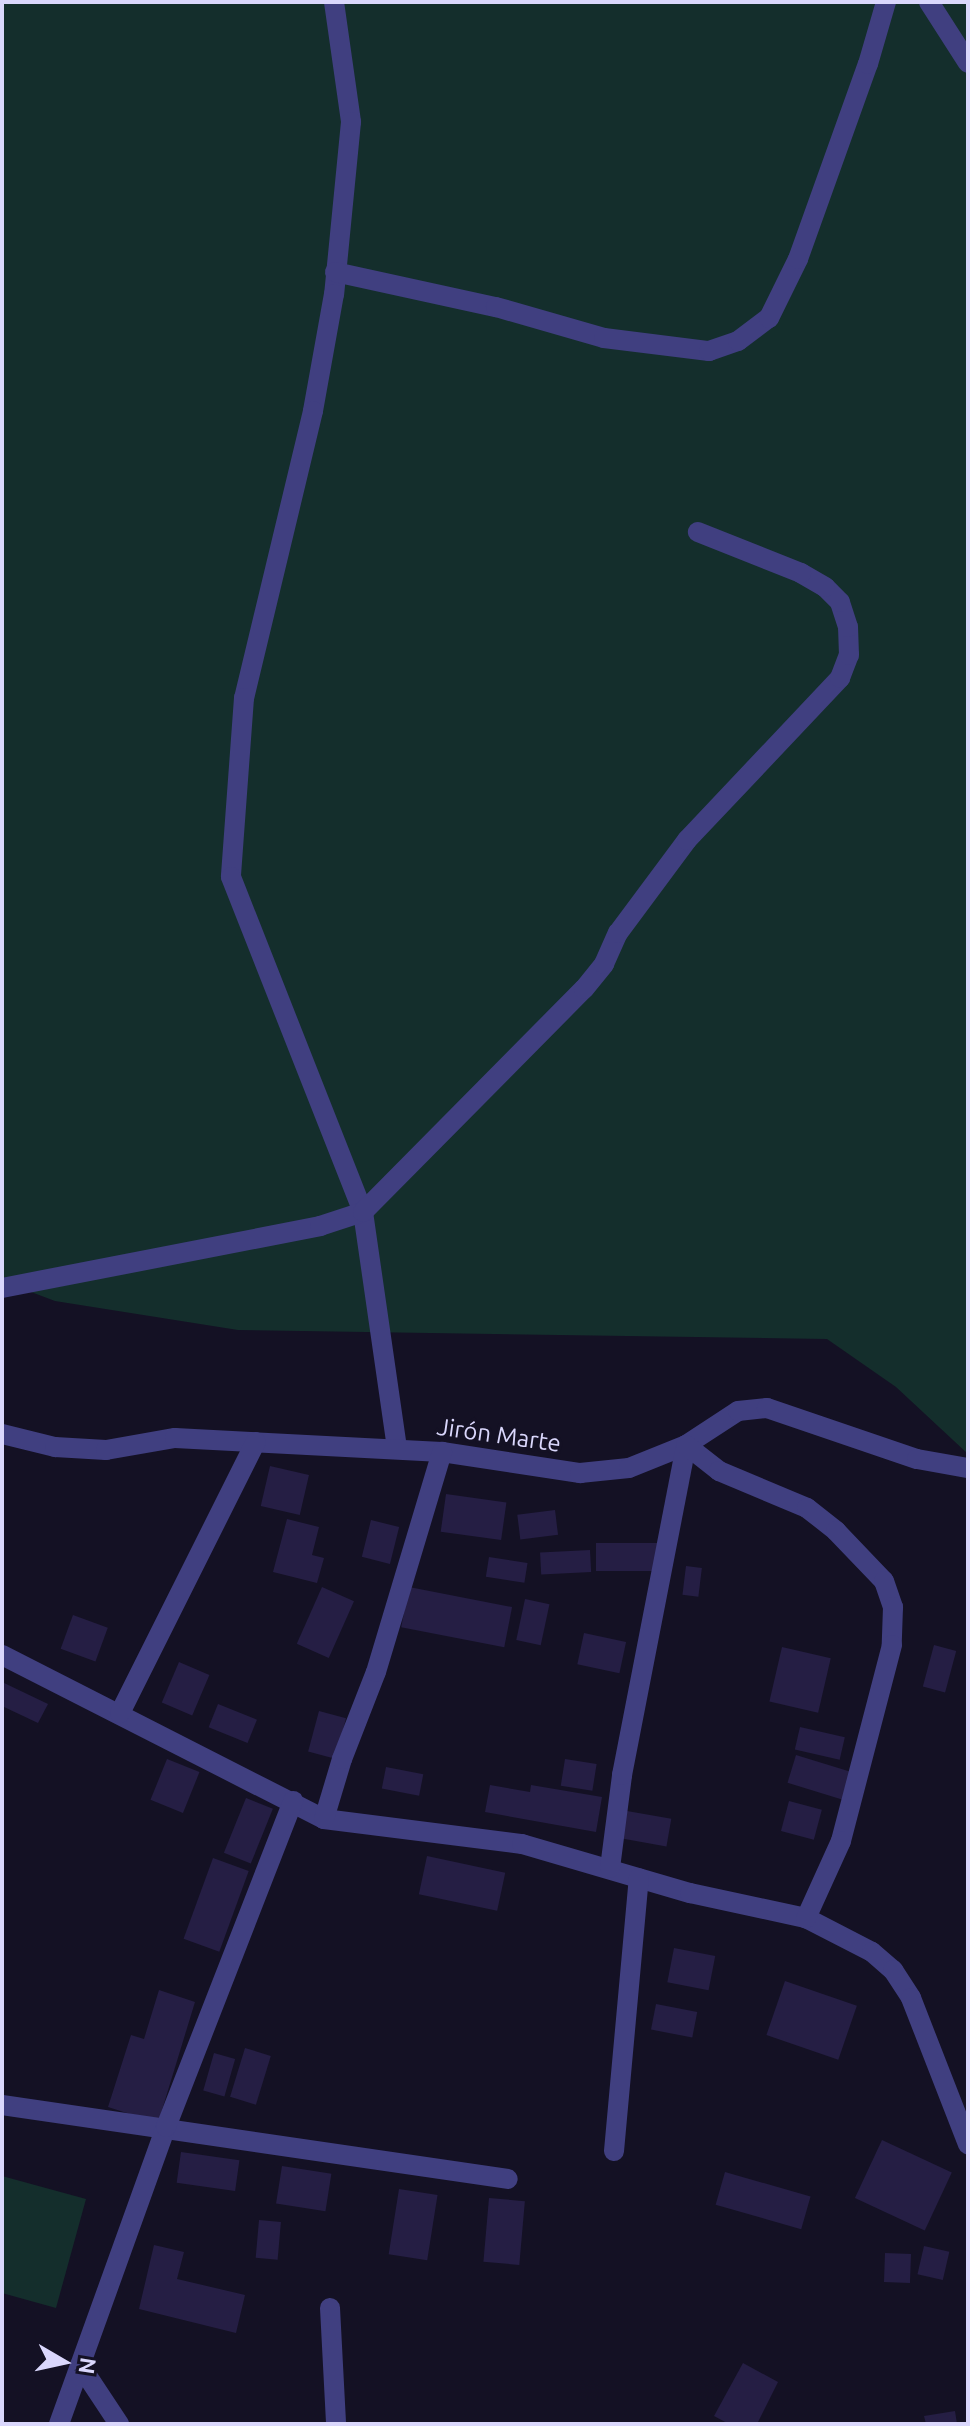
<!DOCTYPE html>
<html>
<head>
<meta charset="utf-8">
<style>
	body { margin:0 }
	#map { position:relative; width:970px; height:2426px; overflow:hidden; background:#141124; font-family:Ubuntu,sans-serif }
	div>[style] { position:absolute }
	.green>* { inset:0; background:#142e2c }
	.building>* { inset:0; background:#251e44; transform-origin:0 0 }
	.minor>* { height:20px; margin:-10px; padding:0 10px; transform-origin:10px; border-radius:10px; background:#403f80 }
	span { translate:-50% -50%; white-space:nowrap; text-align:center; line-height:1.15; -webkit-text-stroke:6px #141124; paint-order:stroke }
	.street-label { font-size:24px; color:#dad7fc }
	.frame { position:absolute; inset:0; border:4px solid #dad7fc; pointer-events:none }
	.north { position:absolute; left:24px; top:2322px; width:80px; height:80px; -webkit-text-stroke:6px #141124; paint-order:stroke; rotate:99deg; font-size:22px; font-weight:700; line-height:32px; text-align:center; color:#dad7fc }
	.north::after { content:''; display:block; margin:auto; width:28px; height:36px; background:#dad7fc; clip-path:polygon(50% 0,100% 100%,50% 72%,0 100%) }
</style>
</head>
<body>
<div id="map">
	<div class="green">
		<i style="clip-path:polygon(2px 2px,968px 2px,968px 1454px,896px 1387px,827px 1339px,238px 1330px,55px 1301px,2px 1281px)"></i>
		<i style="clip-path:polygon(2px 2176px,86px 2199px,56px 2308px,2px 2293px)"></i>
	</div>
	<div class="building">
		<i style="left:270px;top:1466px;width:40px;height:41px;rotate:13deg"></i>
		<i style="left:446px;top:1494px;width:61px;height:38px;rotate:8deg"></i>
		<i style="left:555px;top:1510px;width:25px;height:38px;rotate:83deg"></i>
		<i style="clip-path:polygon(287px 1519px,319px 1527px,312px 1555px,324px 1558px,317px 1583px,273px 1572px)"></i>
		<i style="left:371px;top:1520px;width:29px;height:38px;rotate:14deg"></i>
		<i style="left:596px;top:1543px;width:61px;height:28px"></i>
		<i style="left:590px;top:1550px;width:22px;height:50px;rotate:87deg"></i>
		<i style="left:489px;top:1557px;width:39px;height:20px;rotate:9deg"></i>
		<i style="left:686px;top:1566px;width:16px;height:29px;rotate:7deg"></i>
		<i style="left:322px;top:1587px;width:35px;height:62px;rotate:24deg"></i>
		<i style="left:409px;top:1587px;width:105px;height:41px;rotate:11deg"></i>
		<i style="left:525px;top:1599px;width:25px;height:42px;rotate:12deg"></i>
		<i style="left:73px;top:1615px;width:37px;height:36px;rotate:20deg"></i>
		<i style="left:584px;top:1633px;width:43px;height:32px;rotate:12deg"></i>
		<i style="left:934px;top:1645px;width:23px;height:43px;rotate:15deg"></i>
		<i style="left:782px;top:1647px;width:50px;height:56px;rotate:13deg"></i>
		<i style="left:179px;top:1662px;width:33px;height:44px;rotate:23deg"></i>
		<i style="clip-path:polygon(2px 1682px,48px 1704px,38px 1723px,2px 1706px)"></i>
		<i style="left:218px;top:1704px;width:42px;height:25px;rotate:22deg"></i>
		<i style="left:319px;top:1711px;width:28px;height:42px;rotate:15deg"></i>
		<i style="left:800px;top:1727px;width:46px;height:23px;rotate:13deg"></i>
		<i style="left:796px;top:1755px;width:57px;height:29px;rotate:17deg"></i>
		<i style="left:167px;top:1759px;width:35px;height:44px;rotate:22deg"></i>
		<i style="left:565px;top:1759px;width:32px;height:27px;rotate:9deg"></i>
		<i style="left:386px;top:1767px;width:38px;height:22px;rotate:11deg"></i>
		<i style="clip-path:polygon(490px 1785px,530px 1792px,531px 1785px,602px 1797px,596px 1832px,485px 1812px)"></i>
		<i style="left:246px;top:1798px;width:29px;height:59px;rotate:22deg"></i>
		<i style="left:789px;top:1801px;width:34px;height:31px;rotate:15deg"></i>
		<i style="left:627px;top:1811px;width:45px;height:28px;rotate:10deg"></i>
		<i style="left:427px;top:1856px;width:80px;height:39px;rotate:12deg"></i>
		<i style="left:213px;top:1858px;width:38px;height:86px;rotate:20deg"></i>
		<i style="left:674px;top:1948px;width:42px;height:35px;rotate:11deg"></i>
		<i style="left:785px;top:1981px;width:76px;height:57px;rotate:19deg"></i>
		<i style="clip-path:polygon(159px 1990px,195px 2002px,158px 2123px,108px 2107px,131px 2035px,144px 2039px)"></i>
		<i style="left:656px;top:2004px;width:42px;height:26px;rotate:11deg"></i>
		<i style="left:245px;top:2048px;width:27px;height:51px;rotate:17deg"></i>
		<i style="left:214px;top:2053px;width:22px;height:39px;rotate:16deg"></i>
		<i style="left:882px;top:2140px;width:77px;height:64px;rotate:25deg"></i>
		<i style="left:181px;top:2152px;width:59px;height:31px;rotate:8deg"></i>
		<i style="left:282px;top:2166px;width:50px;height:38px;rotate:9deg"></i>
		<i style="left:725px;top:2172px;width:89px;height:34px;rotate:16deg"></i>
		<i style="left:399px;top:2189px;width:39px;height:66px;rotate:9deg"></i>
		<i style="left:489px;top:2198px;width:36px;height:64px;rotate:5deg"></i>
		<i style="left:259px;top:2220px;width:22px;height:38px;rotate:5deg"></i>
		<i style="clip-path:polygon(154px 2245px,184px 2252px,177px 2279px,245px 2295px,236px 2333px,139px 2309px)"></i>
		<i style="left:924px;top:2246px;width:26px;height:29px;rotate:13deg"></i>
		<i style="left:885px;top:2253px;width:26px;height:29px;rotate:2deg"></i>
		<i style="clip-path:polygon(743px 2363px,778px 2382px,757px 2424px,729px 2424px,714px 2416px)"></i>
		<i style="clip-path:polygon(955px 2411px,957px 2424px,926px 2424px,924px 2416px)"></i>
	</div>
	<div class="minor">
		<i style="left:334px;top:2px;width:121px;rotate:81.9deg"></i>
		<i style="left:351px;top:122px;width:173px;rotate:95.6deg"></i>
		<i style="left:334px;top:294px;width:119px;rotate:100.2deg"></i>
		<i style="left:313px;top:411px;width:295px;rotate:103.5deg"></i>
		<i style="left:244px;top:698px;width:179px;rotate:94.2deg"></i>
		<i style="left:231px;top:877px;width:360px;rotate:68.5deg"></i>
		<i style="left:363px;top:1212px;width:239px;rotate:81.8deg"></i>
		<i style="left:929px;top:2px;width:72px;rotate:57.4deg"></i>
		<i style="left:335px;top:272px;width:165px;rotate:12.3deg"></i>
		<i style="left:496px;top:307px;width:112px;rotate:16deg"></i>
		<i style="left:604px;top:338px;width:106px;rotate:7.1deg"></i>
		<i style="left:709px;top:351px;width:31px;rotate:-19deg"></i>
		<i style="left:738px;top:341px;width:39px;rotate:-37deg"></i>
		<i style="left:769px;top:318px;width:66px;rotate:-63.8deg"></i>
		<i style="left:798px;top:259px;width:207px;rotate:-70.3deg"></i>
		<i style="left:868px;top:64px;width:65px;rotate:-73.8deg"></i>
		<i style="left:2px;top:1288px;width:324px;rotate:-11deg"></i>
		<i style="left:320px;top:1226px;width:45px;rotate:-18deg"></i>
		<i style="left:363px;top:1212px;width:314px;rotate:-45.3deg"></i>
		<i style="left:584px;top:989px;width:32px;rotate:-51deg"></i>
		<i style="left:604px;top:964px;width:34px;rotate:-66deg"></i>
		<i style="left:618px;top:933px;width:116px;rotate:-53.4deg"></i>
		<i style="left:687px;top:840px;width:223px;rotate:-46.6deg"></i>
		<i style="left:840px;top:678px;width:25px;rotate:-69deg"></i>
		<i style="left:849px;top:655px;width:28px;rotate:-92deg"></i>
		<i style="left:848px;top:627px;width:26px;rotate:-108deg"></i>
		<i style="left:840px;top:602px;width:21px;rotate:-135deg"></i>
		<i style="left:825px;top:587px;width:28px;rotate:-150deg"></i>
		<i style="left:801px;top:573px;width:111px;rotate:-158.3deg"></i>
		<i style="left:2px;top:1434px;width:55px;rotate:13.8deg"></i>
		<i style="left:55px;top:1447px;width:51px;rotate:3.4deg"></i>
		<i style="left:106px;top:1450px;width:70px;rotate:-9.9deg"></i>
		<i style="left:175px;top:1438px;width:267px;rotate:3deg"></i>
		<i style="left:442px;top:1452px;width:140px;rotate:8.7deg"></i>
		<i style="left:580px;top:1473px;width:49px;rotate:-5.8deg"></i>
		<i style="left:629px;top:1468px;width:61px;rotate:-22deg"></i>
		<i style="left:686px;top:1445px;width:62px;rotate:-33.2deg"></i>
		<i style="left:738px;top:1411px;width:29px;rotate:-6deg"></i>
		<i style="left:767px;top:1408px;width:158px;rotate:18.8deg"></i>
		<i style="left:917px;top:1459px;width:52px;rotate:10deg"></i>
		<i style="left:2px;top:1655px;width:361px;rotate:27deg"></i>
		<i style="left:324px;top:1819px;width:200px;rotate:7.2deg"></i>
		<i style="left:522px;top:1844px;width:175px;rotate:16.3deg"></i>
		<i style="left:690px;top:1893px;width:119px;rotate:12.2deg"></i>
		<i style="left:806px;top:1918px;width:74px;rotate:27.3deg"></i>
		<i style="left:872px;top:1952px;width:28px;rotate:41deg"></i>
		<i style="left:893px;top:1970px;width:33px;rotate:57deg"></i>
		<i style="left:911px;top:1998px;width:157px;rotate:68.7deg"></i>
		<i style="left:120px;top:1713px;width:303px;rotate:-63.4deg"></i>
		<i style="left:324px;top:1819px;width:63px;rotate:-73.3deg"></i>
		<i style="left:342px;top:1759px;width:93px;rotate:-68.7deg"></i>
		<i style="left:376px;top:1672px;width:230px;rotate:-73.3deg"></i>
		<i style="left:610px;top:1868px;width:94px;rotate:-82.6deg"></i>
		<i style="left:622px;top:1775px;width:336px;rotate:-79deg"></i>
		<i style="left:686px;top:1445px;width:42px;rotate:38.2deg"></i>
		<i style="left:719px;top:1471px;width:95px;rotate:22.8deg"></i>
		<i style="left:807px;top:1508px;width:37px;rotate:38deg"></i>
		<i style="left:836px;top:1531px;width:69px;rotate:46.2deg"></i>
		<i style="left:884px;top:1581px;width:28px;rotate:71deg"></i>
		<i style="left:893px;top:1607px;width:38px;rotate:92deg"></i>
		<i style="left:892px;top:1645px;width:203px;rotate:104.6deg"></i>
		<i style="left:841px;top:1841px;width:85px;rotate:114.4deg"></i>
		<i style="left:2px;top:2105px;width:511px;rotate:8.32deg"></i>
		<i style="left:614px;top:2151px;width:274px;rotate:-84.8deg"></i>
		<i style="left:330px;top:2308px;width:116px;rotate:87deg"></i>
		<i style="left:80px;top:2365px;width:71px;rotate:56.5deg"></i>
		<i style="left:59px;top:2424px;width:316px;rotate:-70.2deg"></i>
		<i style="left:166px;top:2127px;width:350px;rotate:-68.7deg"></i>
	</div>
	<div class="street-label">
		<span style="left:499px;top:1435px;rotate:8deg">Jirón Marte</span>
	</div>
	<div class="frame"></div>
	<div class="north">N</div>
</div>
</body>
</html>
